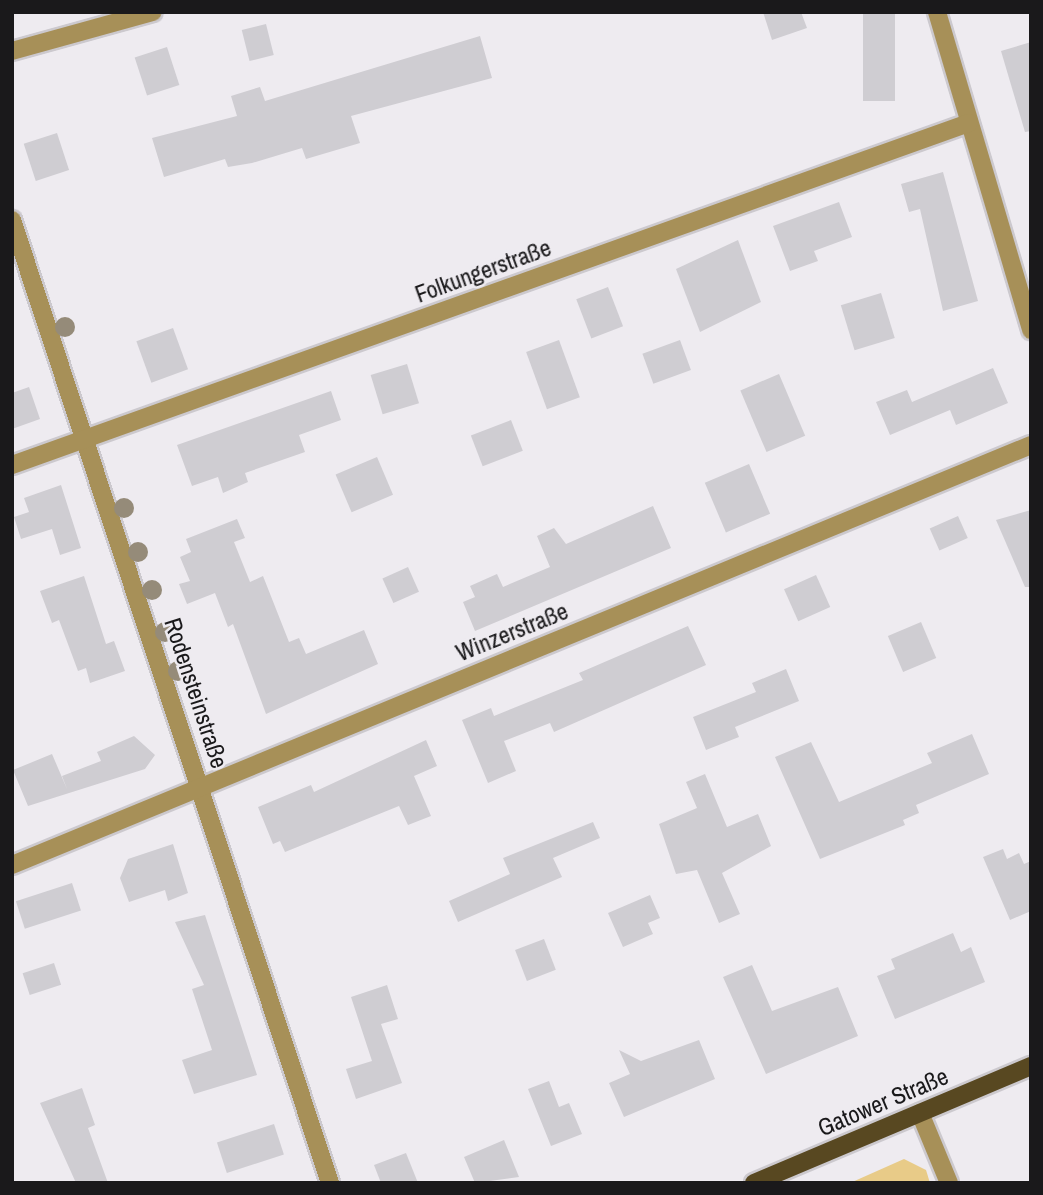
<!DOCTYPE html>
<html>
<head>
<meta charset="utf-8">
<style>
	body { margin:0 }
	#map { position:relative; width:1043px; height:1195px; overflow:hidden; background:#eeebf0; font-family:"Archivo Narrow",sans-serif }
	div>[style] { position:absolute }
	.green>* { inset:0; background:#e8cb88 }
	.building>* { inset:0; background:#cfcdd2; transform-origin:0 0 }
	.roads { filter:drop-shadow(2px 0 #ccc9ce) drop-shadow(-2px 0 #ccc9ce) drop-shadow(0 2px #ccc9ce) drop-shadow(0 -2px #ccc9ce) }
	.minor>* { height:18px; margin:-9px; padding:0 9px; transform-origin:9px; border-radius:9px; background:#a79058 }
	.major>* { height:18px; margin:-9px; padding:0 9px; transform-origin:9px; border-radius:9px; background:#584821 }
	.trees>* { width:20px; height:20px; margin:-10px; border-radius:50%; background:#958b79 }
	span { translate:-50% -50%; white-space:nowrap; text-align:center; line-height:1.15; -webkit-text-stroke:5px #eeebf0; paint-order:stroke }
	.street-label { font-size:24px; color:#1a191b }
	.frame { position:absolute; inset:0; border:14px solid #1a191b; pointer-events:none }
</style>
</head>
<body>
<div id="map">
	<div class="green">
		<i style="clip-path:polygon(904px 1159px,926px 1170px,930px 1183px,850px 1183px)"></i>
	</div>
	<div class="building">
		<i style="clip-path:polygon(763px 12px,801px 12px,807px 28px,772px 40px)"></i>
		<i style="left:863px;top:12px;width:32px;height:89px"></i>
		<i style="left:266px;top:24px;width:32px;height:25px;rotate:76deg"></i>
		<i style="clip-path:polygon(480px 36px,492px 78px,351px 116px,360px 143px,306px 159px,302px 148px,252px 163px,228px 167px,225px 159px,164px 177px,152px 138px,237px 116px,231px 96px,260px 87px,265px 101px)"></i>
		<i style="clip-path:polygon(1031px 42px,1031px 131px,1025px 132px,1001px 51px)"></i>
		<i style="left:167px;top:47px;width:40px;height:34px;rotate:72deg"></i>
		<i style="left:57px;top:133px;width:39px;height:35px;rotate:72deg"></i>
		<i style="clip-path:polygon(943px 172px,978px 301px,943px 311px,920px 209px,909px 212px,901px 184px)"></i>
		<i style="clip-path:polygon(839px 202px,852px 237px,814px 251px,818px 261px,790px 271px,773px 226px)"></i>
		<i style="clip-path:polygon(738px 240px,761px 302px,700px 332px,676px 269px)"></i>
		<i style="left:608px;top:287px;width:42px;height:34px;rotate:69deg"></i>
		<i style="left:881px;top:293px;width:47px;height:42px;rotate:73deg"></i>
		<i style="left:173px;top:328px;width:44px;height:39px;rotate:70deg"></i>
		<i style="left:559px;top:340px;width:61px;height:35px;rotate:70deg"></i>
		<i style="left:680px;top:340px;width:32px;height:40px;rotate:70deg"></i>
		<i style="left:407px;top:364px;width:41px;height:38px;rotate:73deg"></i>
		<i style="clip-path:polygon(993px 368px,1008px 403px,956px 425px,950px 410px,890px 435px,876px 402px,907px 390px,912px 402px)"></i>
		<i style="left:779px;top:374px;width:67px;height:42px;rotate:67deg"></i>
		<i style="clip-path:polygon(29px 387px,40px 419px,12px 429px,12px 393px)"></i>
		<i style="clip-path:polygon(331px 391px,341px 420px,299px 435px,305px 452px,245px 473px,248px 482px,223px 493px,218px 477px,192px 486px,177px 445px)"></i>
		<i style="left:511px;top:420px;width:33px;height:43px;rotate:69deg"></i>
		<i style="left:377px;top:457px;width:41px;height:45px;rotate:67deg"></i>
		<i style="left:749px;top:464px;width:54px;height:48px;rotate:67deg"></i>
		<i style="clip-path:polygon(61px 485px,81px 548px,60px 555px,52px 529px,21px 539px,14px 517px,29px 512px,24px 498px)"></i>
		<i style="clip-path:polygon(653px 506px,671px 548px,475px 631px,463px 602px,475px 597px,470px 586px,497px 574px,503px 587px,550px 567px,537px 536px,554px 528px,566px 544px)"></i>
		<i style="clip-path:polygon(1031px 510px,1031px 587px,1025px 587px,996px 520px)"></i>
		<i style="left:958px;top:516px;width:24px;height:31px;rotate:66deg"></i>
		<i style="clip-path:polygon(237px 519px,245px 538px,234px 542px,250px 582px,263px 576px,289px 642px,299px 638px,306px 654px,364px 630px,378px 664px,266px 714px,233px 624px,228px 627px,215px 593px,187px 604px,179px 584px,190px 581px,180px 557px,191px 552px,186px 539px)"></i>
		<i style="left:408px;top:567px;width:27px;height:28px;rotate:66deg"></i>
		<i style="left:816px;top:575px;width:35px;height:35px;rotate:66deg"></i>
		<i style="clip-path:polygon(84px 576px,106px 644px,114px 641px,125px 671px,90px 683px,86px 668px,78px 671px,59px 620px,52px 623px,40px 591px)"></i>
		<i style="left:921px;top:622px;width:39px;height:36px;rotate:67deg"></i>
		<i style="clip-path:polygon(688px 626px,706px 665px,554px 732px,550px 723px,504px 741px,516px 771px,488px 783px,462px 720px,491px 708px,494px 716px,583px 680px,579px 673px)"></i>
		<i style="clip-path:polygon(786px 669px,799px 701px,735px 727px,739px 737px,706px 750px,693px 717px,756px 692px,752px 683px)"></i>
		<i style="clip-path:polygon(972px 734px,989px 774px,916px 805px,919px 813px,903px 820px,905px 825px,820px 859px,775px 757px,811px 742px,839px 802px,932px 763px,927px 753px)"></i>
		<i style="clip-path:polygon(134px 736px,155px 755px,145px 769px,28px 806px,13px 770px,52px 754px,67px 789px,62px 776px,101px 761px,97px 752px)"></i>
		<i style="clip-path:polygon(426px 740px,437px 766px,414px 776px,431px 816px,408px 825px,399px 806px,285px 852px,280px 841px,273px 844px,258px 807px,311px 785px,314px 792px)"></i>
		<i style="clip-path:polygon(705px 774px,727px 827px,758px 814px,771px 846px,722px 873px,740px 914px,719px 923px,697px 870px,676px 874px,659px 824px,697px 808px,686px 782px)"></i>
		<i style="clip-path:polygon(593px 822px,600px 838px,553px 858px,562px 877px,458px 922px,449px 901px,510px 874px,503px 858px)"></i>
		<i style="clip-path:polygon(173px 844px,188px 893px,168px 901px,165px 890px,129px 902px,120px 878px,128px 859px)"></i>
		<i style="clip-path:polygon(1003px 849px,1007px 859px,1019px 853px,1024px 864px,1031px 861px,1031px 911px,1010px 920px,983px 857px)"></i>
		<i style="left:72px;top:883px;width:29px;height:59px;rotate:72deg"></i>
		<i style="clip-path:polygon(650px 895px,660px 918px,648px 923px,653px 934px,623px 947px,608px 913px)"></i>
		<i style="clip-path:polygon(205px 915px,257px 1075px,194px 1094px,182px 1060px,212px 1050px,192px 989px,204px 985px,175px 922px)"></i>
		<i style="clip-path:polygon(953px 933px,961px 952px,971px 947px,985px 982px,895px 1019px,877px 976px,895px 969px,891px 959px)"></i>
		<i style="left:544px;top:939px;width:33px;height:31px;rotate:69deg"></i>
		<i style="left:54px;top:963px;width:23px;height:33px;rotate:72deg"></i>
		<i style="clip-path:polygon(752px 965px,772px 1011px,838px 987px,858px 1036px,766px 1074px,723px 977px)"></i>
		<i style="clip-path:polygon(387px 985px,398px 1019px,381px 1024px,402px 1083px,356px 1099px,346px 1069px,372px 1061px,351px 997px)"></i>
		<i style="clip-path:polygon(699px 1040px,715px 1079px,624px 1117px,609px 1083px,630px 1074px,619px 1050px,641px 1061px)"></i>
		<i style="clip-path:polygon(549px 1081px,559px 1107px,569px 1103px,582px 1134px,551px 1146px,528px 1089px)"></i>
		<i style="clip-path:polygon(82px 1088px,95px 1125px,88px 1128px,108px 1183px,76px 1183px,40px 1103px)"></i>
		<i style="left:274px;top:1124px;width:32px;height:60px;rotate:72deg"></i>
		<i style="clip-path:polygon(504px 1140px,519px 1177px,475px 1183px,464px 1157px)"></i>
		<i style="clip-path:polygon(406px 1153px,418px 1183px,381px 1183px,374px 1165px)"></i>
	</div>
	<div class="roads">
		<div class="minor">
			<i style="left:937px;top:12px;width:332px;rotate:73.5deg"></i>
			<i style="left:12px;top:51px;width:146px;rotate:-15.5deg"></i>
			<i style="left:12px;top:220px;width:1014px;rotate:71.73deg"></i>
			<i style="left:12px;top:465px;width:1016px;rotate:-19.67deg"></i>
			<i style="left:12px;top:865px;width:1102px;rotate:-22.4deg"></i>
			<i style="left:920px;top:1113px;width:76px;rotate:67.5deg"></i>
		</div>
		<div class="major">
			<i style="left:754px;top:1183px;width:301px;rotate:-22.9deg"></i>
		</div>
	</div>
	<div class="trees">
		<i style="left:65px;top:327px"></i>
		<i style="left:124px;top:508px"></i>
		<i style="left:138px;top:552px"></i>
		<i style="left:152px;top:590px"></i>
		<i style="left:165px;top:632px"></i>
		<i style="left:178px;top:671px"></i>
	</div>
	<div class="street-label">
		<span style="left:483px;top:271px;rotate:-20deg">Folkungerstraße</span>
		<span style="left:512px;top:632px;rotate:-22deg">Winzerstraße</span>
		<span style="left:196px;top:693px;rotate:72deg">Rodensteinstraße</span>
		<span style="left:883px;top:1102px;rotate:-23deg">Gatower Straße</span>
	</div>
	<div class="frame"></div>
</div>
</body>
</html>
